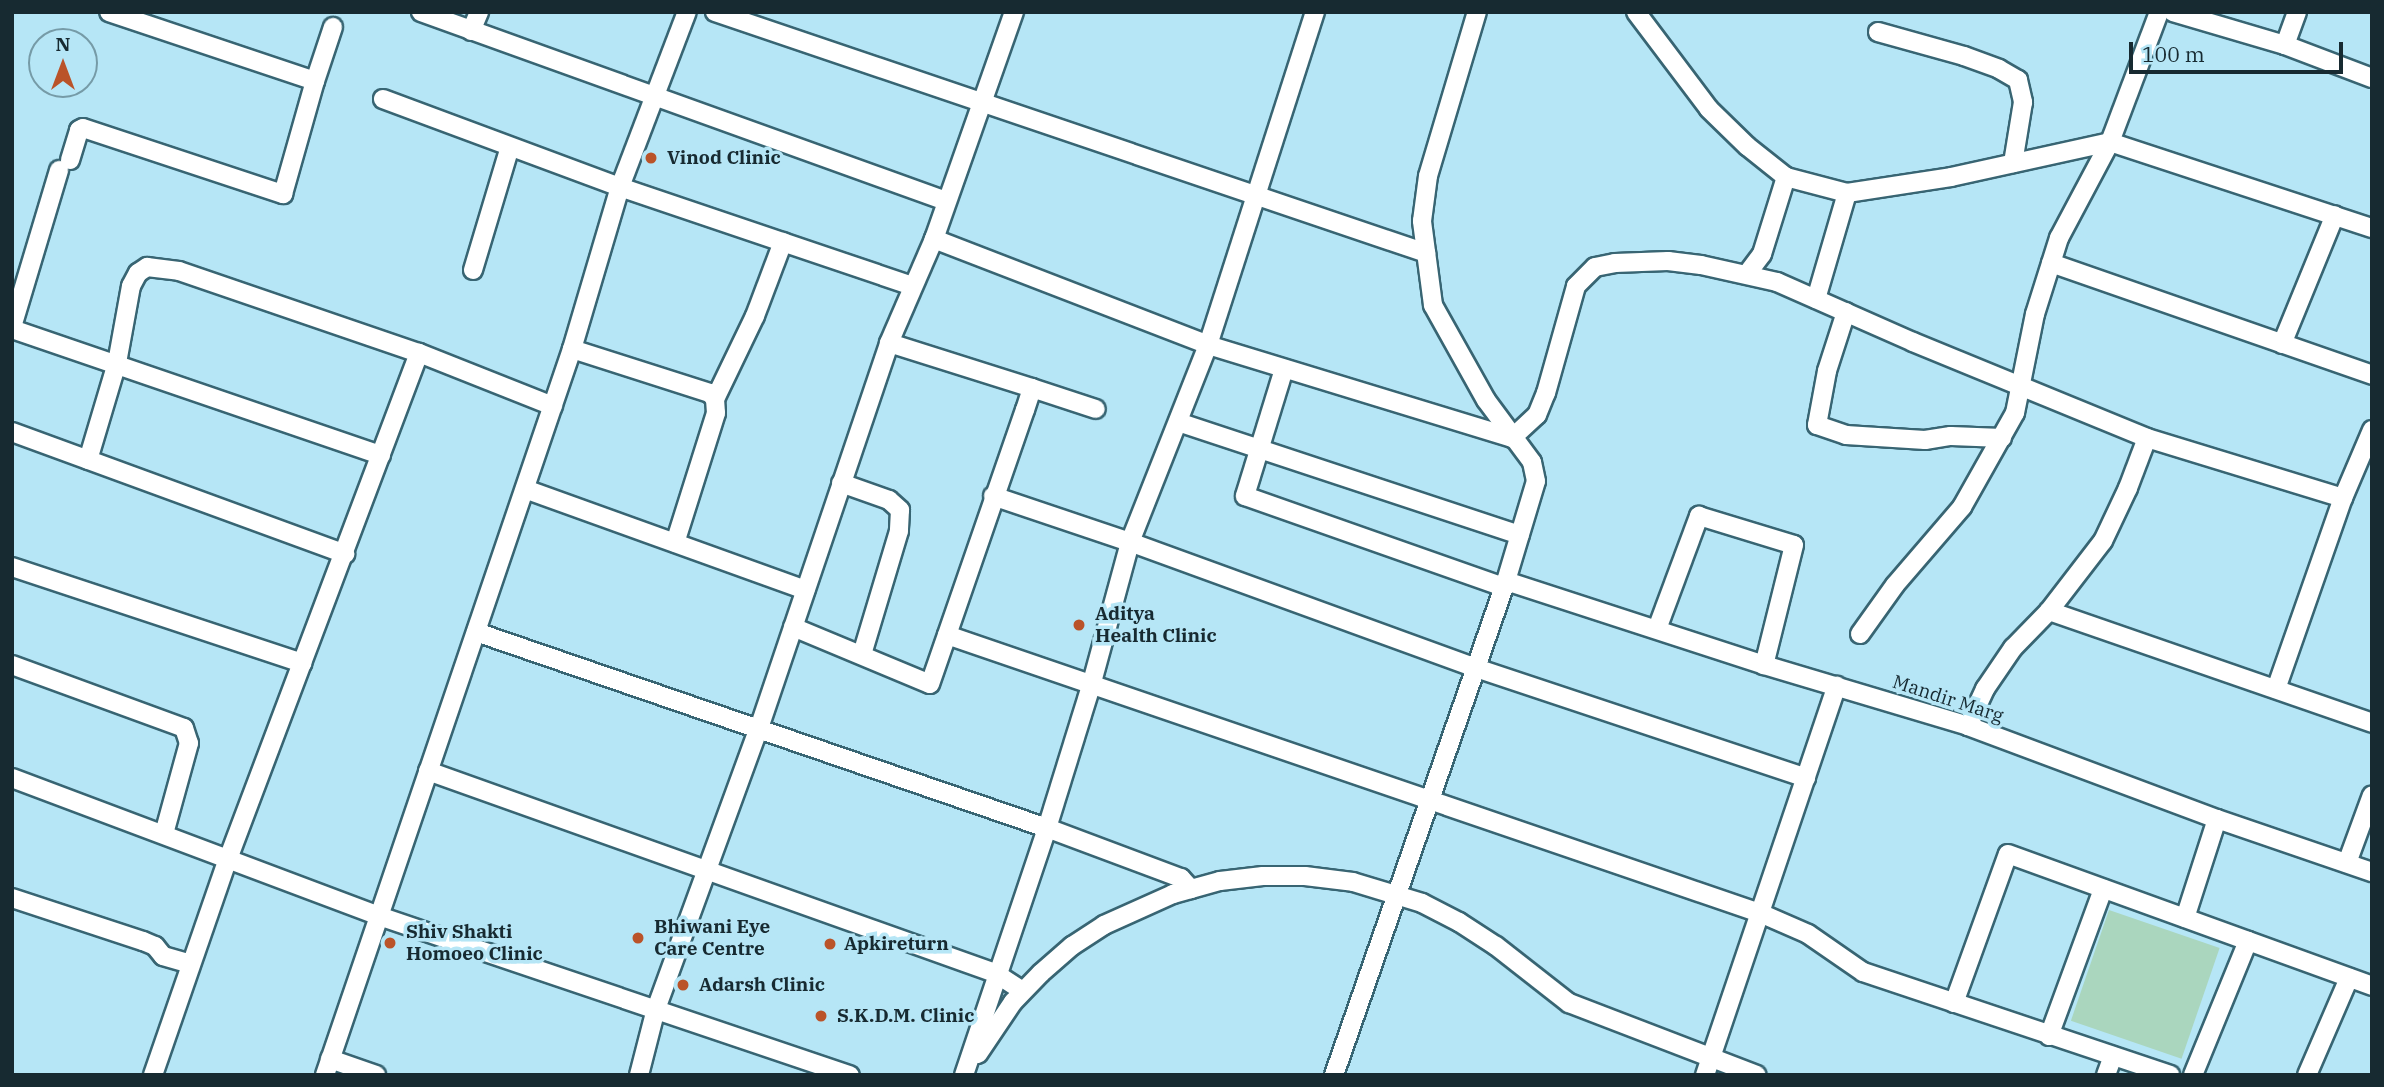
<!DOCTYPE html>
<html>
<head>
<meta charset="utf-8">
<style>
	body { margin:0 }
	#map { position:relative; width:2384px; height:1087px; overflow:hidden; background:#b6e6f6; font-family:"IBM Plex Serif",serif }
	div>[style] { position:absolute }
	.green>* { inset:0; background:#aad6be; transform-origin:0 0 }
	.roads { filter:drop-shadow(2px 0 #386573) drop-shadow(-2px 0 #386573) drop-shadow(0 2px #386573) drop-shadow(0 -2px #386573) }
	.minor>* { height:18px; margin:-9px; padding:0 9px; transform-origin:9px; border-radius:9px; background:#fff }
	.dots>* { width:19px; height:19px; translate:-50% -50%; box-sizing:border-box; border:4px solid #b6e6f6; border-radius:50% }
	span { translate:-50% -50%; white-space:nowrap; text-align:center; line-height:1.15; -webkit-text-stroke:7px #b6e6f6; paint-order:stroke }
	.poi-label { font-size:19px; color:#172a31; font-weight:700 }
	.left { translate:0 -50%; text-align:left }
	.street-label { font-size:19px; color:#172a31 }
	.frame { position:absolute; inset:0; border:14px solid #172a31; pointer-events:none }
	.north { position:absolute; left:28px; top:28px; width:70px; height:70px; box-sizing:border-box; background:#b6e6f6; border:2px solid #769ba7; border-radius:50%; rotate:0deg; font-size:19px; font-weight:700; line-height:28px; text-align:center; color:#172a31 }
	.north::after { content:''; display:block; margin:auto; width:24px; height:32px; background:#ba5329; clip-path:polygon(50% 0,100% 100%,50% 72%,0 100%) }
	.scale { position:absolute; left:2129px; top:42px; width:214px; height:32px; box-sizing:border-box; border:4px solid #172a31; border-top:0; padding-left:9px; font-size:21px; line-height:24px; white-space:nowrap; color:#172a31; -webkit-text-stroke:5px #b6e6f6; paint-order:stroke }
</style>
</head>
<body>
<div id="map">
	<div class="green">
		<i style="left:2109px;top:910px;width:117px;height:117px;rotate:19deg"></i>
	</div>
	<div class="roads">
		<div class="minor">
			<i style="left:421px;top:12px;width:558px;rotate:19.8deg"></i>
			<i style="left:715px;top:12px;width:751px;rotate:18.72deg"></i>
			<i style="left:1636px;top:12px;width:121px;rotate:53deg"></i>
			<i style="left:1709px;top:109px;width:53px;rotate:44.2deg"></i>
			<i style="left:1747px;top:146px;width:50px;rotate:38.5deg"></i>
			<i style="left:1786px;top:177px;width:63px;rotate:14.7deg"></i>
			<i style="left:1847px;top:193px;width:105px;rotate:-8.7deg"></i>
			<i style="left:1951px;top:177px;width:163px;rotate:-12.4deg"></i>
			<i style="left:2110px;top:142px;width:276px;rotate:18.2deg"></i>
			<i style="left:2173px;top:12px;width:117px;rotate:16.4deg"></i>
			<i style="left:2285px;top:45px;width:93px;rotate:20.8deg"></i>
			<i style="left:471px;top:31px;width:21px;rotate:-67deg"></i>
			<i style="left:1878px;top:32px;width:89px;rotate:15.6deg"></i>
			<i style="left:1964px;top:56px;width:37px;rotate:20deg"></i>
			<i style="left:1999px;top:69px;width:22px;rotate:30deg"></i>
			<i style="left:2018px;top:80px;width:23px;rotate:77deg"></i>
			<i style="left:2023px;top:102px;width:62px;rotate:99.3deg"></i>
			<i style="left:2285px;top:45px;width:35px;rotate:-70deg"></i>
			<i style="left:315px;top:81px;width:57px;rotate:-71.6deg"></i>
			<i style="left:383px;top:99px;width:253px;rotate:20.4deg"></i>
			<i style="left:620px;top:187px;width:308px;rotate:18.7deg"></i>
			<i style="left:70px;top:160px;width:31px;rotate:-73deg"></i>
			<i style="left:79px;top:130px;width:4px;rotate:-27deg"></i>
			<i style="left:83px;top:128px;width:211px;rotate:18.3deg"></i>
			<i style="left:283px;top:194px;width:117px;rotate:-74.2deg"></i>
			<i style="left:315px;top:81px;width:217px;rotate:-161.5deg"></i>
			<i style="left:934px;top:239px;width:294px;rotate:21.1deg"></i>
			<i style="left:1208px;top:345px;width:318px;rotate:17deg"></i>
			<i style="left:1512px;top:438px;width:34px;rotate:-43deg"></i>
			<i style="left:1537px;top:415px;width:24px;rotate:-68deg"></i>
			<i style="left:1546px;top:393px;width:111px;rotate:-74.3deg"></i>
			<i style="left:1576px;top:286px;width:27px;rotate:-45deg"></i>
			<i style="left:1595px;top:267px;width:20px;rotate:-11deg"></i>
			<i style="left:1615px;top:263px;width:53px;rotate:-2.2deg"></i>
			<i style="left:1668px;top:261px;width:33px;rotate:7deg"></i>
			<i style="left:1701px;top:265px;width:78px;rotate:12.6deg"></i>
			<i style="left:1777px;top:282px;width:149px;rotate:23.8deg"></i>
			<i style="left:1913px;top:342px;width:253px;rotate:22.3deg"></i>
			<i style="left:2147px;top:438px;width:205px;rotate:17deg"></i>
			<i style="left:2051px;top:263px;width:340px;rotate:19.2deg"></i>
			<i style="left:473px;top:270px;width:128px;rotate:-73.3deg"></i>
			<i style="left:1747px;top:274px;width:25px;rotate:-53deg"></i>
			<i style="left:1762px;top:254px;width:81px;rotate:-72.7deg"></i>
			<i style="left:1816px;top:299px;width:110px;rotate:-73.7deg"></i>
			<i style="left:1846px;top:312px;width:62px;rotate:107.9deg"></i>
			<i style="left:1827px;top:371px;width:55px;rotate:100.5deg"></i>
			<i style="left:1817px;top:425px;width:31px;rotate:19deg"></i>
			<i style="left:1846px;top:435px;width:79px;rotate:3.6deg"></i>
			<i style="left:1925px;top:440px;width:26px;rotate:-9deg"></i>
			<i style="left:1951px;top:436px;width:51px;rotate:2.2deg"></i>
			<i style="left:12px;top:327px;width:164px;rotate:-73.3deg"></i>
			<i style="left:12px;top:329px;width:390px;rotate:18.9deg"></i>
			<i style="left:2282px;top:344px;width:139px;rotate:-67.7deg"></i>
			<i style="left:572px;top:349px;width:145px;rotate:17.7deg"></i>
			<i style="left:710px;top:393px;width:8px;rotate:50deg"></i>
			<i style="left:715px;top:399px;width:14px;rotate:86deg"></i>
			<i style="left:716px;top:413px;width:136px;rotate:107.5deg"></i>
			<i style="left:1284px;top:369px;width:133px;rotate:107.1deg"></i>
			<i style="left:1245px;top:496px;width:275px;rotate:19.4deg"></i>
			<i style="left:1032px;top:388px;width:67px;rotate:18.2deg"></i>
			<i style="left:715px;top:399px;width:92px;rotate:-64.3deg"></i>
			<i style="left:755px;top:316px;width:79px;rotate:-69.3deg"></i>
			<i style="left:1178px;top:422px;width:360px;rotate:18.3deg"></i>
			<i style="left:12px;top:432px;width:355px;rotate:20.1deg"></i>
			<i style="left:88px;top:460px;width:101px;rotate:-73.4deg"></i>
			<i style="left:117px;top:363px;width:78px;rotate:-79.7deg"></i>
			<i style="left:131px;top:286px;width:15px;rotate:-62deg"></i>
			<i style="left:138px;top:273px;width:11px;rotate:-34deg"></i>
			<i style="left:147px;top:267px;width:32px;rotate:7deg"></i>
			<i style="left:179px;top:271px;width:254px;rotate:18.9deg"></i>
			<i style="left:419px;top:353px;width:144px;rotate:21.6deg"></i>
			<i style="left:841px;top:483px;width:51px;rotate:19.5deg"></i>
			<i style="left:889px;top:500px;width:15px;rotate:42deg"></i>
			<i style="left:900px;top:510px;width:21px;rotate:93deg"></i>
			<i style="left:899px;top:531px;width:128px;rotate:106.7deg"></i>
			<i style="left:525px;top:489px;width:298px;rotate:19.8deg"></i>
			<i style="left:993px;top:496px;width:145px;rotate:18.6deg"></i>
			<i style="left:1130px;top:542px;width:368px;rotate:20deg"></i>
			<i style="left:1476px;top:668px;width:348px;rotate:18.4deg"></i>
			<i style="left:12px;top:567px;width:306px;rotate:18.3deg"></i>
			<i style="left:1506px;top:581px;width:271px;rotate:18deg"></i>
			<i style="left:1764px;top:665px;width:213px;rotate:16.6deg"></i>
			<i style="left:1968px;top:726px;width:266px;rotate:20.5deg"></i>
			<i style="left:2217px;top:819px;width:164px;rotate:18.9deg"></i>
			<i style="left:2049px;top:611px;width:342px;rotate:19.1deg"></i>
			<i style="left:793px;top:627px;width:148px;rotate:22.6deg"></i>
			<i style="left:930px;top:684px;width:290px;rotate:-70.9deg"></i>
			<i style="left:1025px;top:410px;width:23px;rotate:-72deg"></i>
			<i style="left:1032px;top:388px;width:150px;rotate:-162.5deg"></i>
			<i style="left:1657px;top:629px;width:121px;rotate:-69.6deg"></i>
			<i style="left:1699px;top:516px;width:99px;rotate:17deg"></i>
			<i style="left:1794px;top:545px;width:124px;rotate:104deg"></i>
			<i style="left:476px;top:632px;width:604px;rotate:18.95deg"></i>
			<i style="left:1047px;top:828px;width:143px;rotate:20.5deg"></i>
			<i style="left:1181px;top:878px;width:15px;rotate:48deg"></i>
			<i style="left:1860px;top:634px;width:60px;rotate:-54.5deg"></i>
			<i style="left:1895px;top:585px;width:103px;rotate:-49.3deg"></i>
			<i style="left:1962px;top:507px;width:108px;rotate:-60.6deg"></i>
			<i style="left:2015px;top:413px;width:101px;rotate:-78.6deg"></i>
			<i style="left:2035px;top:314px;width:80px;rotate:-72.5deg"></i>
			<i style="left:2059px;top:238px;width:109px;rotate:-62deg"></i>
			<i style="left:2110px;top:142px;width:139px;rotate:-69.3deg"></i>
			<i style="left:947px;top:635px;width:859px;rotate:18.88deg"></i>
			<i style="left:1760px;top:913px;width:52px;rotate:23.6deg"></i>
			<i style="left:1808px;top:934px;width:67px;rotate:34.6deg"></i>
			<i style="left:1863px;top:972px;width:324px;rotate:18.5deg"></i>
			<i style="left:12px;top:665px;width:183px;rotate:20.1deg"></i>
			<i style="left:184px;top:728px;width:16px;rotate:72deg"></i>
			<i style="left:189px;top:743px;width:94px;rotate:105.4deg"></i>
			<i style="left:2276px;top:689px;width:202px;rotate:-70.7deg"></i>
			<i style="left:2343px;top:498px;width:74px;rotate:-66.9deg"></i>
			<i style="left:1968px;top:726px;width:41px;rotate:-65.3deg"></i>
			<i style="left:1985px;top:689px;width:50px;rotate:-55.7deg"></i>
			<i style="left:2013px;top:648px;width:52px;rotate:-45.8deg"></i>
			<i style="left:2049px;top:611px;width:88px;rotate:-52.4deg"></i>
			<i style="left:2103px;top:541px;width:59px;rotate:-64.7deg"></i>
			<i style="left:2128px;top:488px;width:53px;rotate:-69.2deg"></i>
			<i style="left:428px;top:771px;width:602px;rotate:19.61deg"></i>
			<i style="left:995px;top:973px;width:33px;rotate:33deg"></i>
			<i style="left:12px;top:778px;width:392px;rotate:20.6deg"></i>
			<i style="left:379px;top:916px;width:497px;rotate:18.7deg"></i>
			<i style="left:2347px;top:863px;width:72px;rotate:-69.8deg"></i>
			<i style="left:12px;top:898px;width:138px;rotate:18.2deg"></i>
			<i style="left:143px;top:941px;width:13px;rotate:23deg"></i>
			<i style="left:155px;top:946px;width:13px;rotate:51deg"></i>
			<i style="left:163px;top:956px;width:29px;rotate:16deg"></i>
			<i style="left:2185px;top:918px;width:104px;rotate:-72.1deg"></i>
			<i style="left:1954px;top:1003px;width:158px;rotate:-70.1deg"></i>
			<i style="left:2008px;top:854px;width:387px;rotate:19.9deg"></i>
			<i style="left:2049px;top:1036px;width:157px;rotate:-69.8deg"></i>
			<i style="left:978px;top:1054px;width:63px;rotate:-56.1deg"></i>
			<i style="left:1013px;top:1002px;width:40px;rotate:-46deg"></i>
			<i style="left:1041px;top:973px;width:41px;rotate:-41.1deg"></i>
			<i style="left:1072px;top:946px;width:38px;rotate:-33deg"></i>
			<i style="left:1104px;top:925px;width:76px;rotate:-24.2deg"></i>
			<i style="left:1173px;top:894px;width:49px;rotate:-15.5deg"></i>
			<i style="left:1220px;top:881px;width:43px;rotate:-6.6deg"></i>
			<i style="left:1263px;top:876px;width:42px"></i>
			<i style="left:1305px;top:876px;width:48px;rotate:7.1deg"></i>
			<i style="left:1353px;top:882px;width:72px;rotate:16.9deg"></i>
			<i style="left:1422px;top:903px;width:42px;rotate:27.2deg"></i>
			<i style="left:1459px;top:922px;width:44px;rotate:33deg"></i>
			<i style="left:1496px;top:946px;width:93px;rotate:38deg"></i>
			<i style="left:1569px;top:1003px;width:201px;rotate:21deg"></i>
			<i style="left:330px;top:1059px;width:49px;rotate:19.2deg"></i>
			<i style="left:153px;top:1075px;width:229px;rotate:-70.9deg"></i>
			<i style="left:228px;top:859px;width:541px;rotate:-69.32deg"></i>
			<i style="left:325px;top:1075px;width:767px;rotate:-71.21deg"></i>
			<i style="left:572px;top:349px;width:169px;rotate:-73.5deg"></i>
			<i style="left:620px;top:187px;width:187px;rotate:-69.1deg"></i>
			<i style="left:639px;top:1075px;width:68px;rotate:-75.6deg"></i>
			<i style="left:656px;top:1009px;width:299px;rotate:-69.9deg"></i>
			<i style="left:759px;top:728px;width:406px;rotate:-71.3deg"></i>
			<i style="left:889px;top:343px;width:113px;rotate:-66.6deg"></i>
			<i style="left:934px;top:239px;width:241px;rotate:-70.6deg"></i>
			<i style="left:964px;top:1075px;width:261px;rotate:-71.4deg"></i>
			<i style="left:1047px;top:828px;width:149px;rotate:-72.8deg"></i>
			<i style="left:1091px;top:686px;width:149px;rotate:-74.8deg"></i>
			<i style="left:1130px;top:542px;width:212px;rotate:-68.4deg"></i>
			<i style="left:1208px;top:345px;width:350px;rotate:-72.2deg"></i>
			<i style="left:1334px;top:1075px;width:523px;rotate:-70.8deg"></i>
			<i style="left:1506px;top:581px;width:104px;rotate:-73.3deg"></i>
			<i style="left:1536px;top:481px;width:19px;rotate:-102deg"></i>
			<i style="left:1532px;top:462px;width:77px;rotate:-126.6deg"></i>
			<i style="left:1486px;top:400px;width:109px;rotate:-119.2deg"></i>
			<i style="left:1433px;top:305px;width:85px;rotate:-97.5deg"></i>
			<i style="left:1422px;top:221px;width:45px;rotate:-82.4deg"></i>
			<i style="left:1428px;top:176px;width:171px;rotate:-73.4deg"></i>
			<i style="left:1705px;top:1075px;width:411px;rotate:-71.3deg"></i>
			<i style="left:2106px;top:1075px;width:20px;rotate:-70deg"></i>
			<i style="left:2193px;top:1075px;width:145px;rotate:-67.7deg"></i>
			<i style="left:2307px;top:1075px;width:106px;rotate:-66.6deg"></i>
		</div>
	</div>
	<div class="dots">
		<i style="left:651px;top:158px;background:#ba5329"></i>
		<i style="left:1079px;top:625px;background:#ba5329"></i>
		<i style="left:638px;top:938px;background:#ba5329"></i>
		<i style="left:390px;top:943px;background:#ba5329"></i>
		<i style="left:830px;top:944px;background:#ba5329"></i>
		<i style="left:683px;top:985px;background:#ba5329"></i>
		<i style="left:821px;top:1016px;background:#ba5329"></i>
	</div>
	<div class="poi-label">
		<span class="left" style="left:667px;top:158px">Vinod Clinic</span>
		<span class="left" style="left:1095px;top:625px">Aditya<br>Health Clinic</span>
		<span class="left" style="left:654px;top:938px">Bhiwani Eye<br>Care Centre</span>
		<span class="left" style="left:406px;top:943px">Shiv Shakti<br>Homoeo Clinic</span>
		<span class="left" style="left:844px;top:944px">Apkireturn</span>
		<span class="left" style="left:699px;top:985px">Adarsh Clinic</span>
		<span class="left" style="left:837px;top:1016px">S.K.D.M. Clinic</span>
	</div>
	<div class="street-label">
		<span style="left:1948px;top:699px;rotate:18deg">Mandir Marg</span>
	</div>
	<div class="frame"></div>
	<div class="north">N</div>
	<div class="scale">100 m</div>
</div>
</body>
</html>
